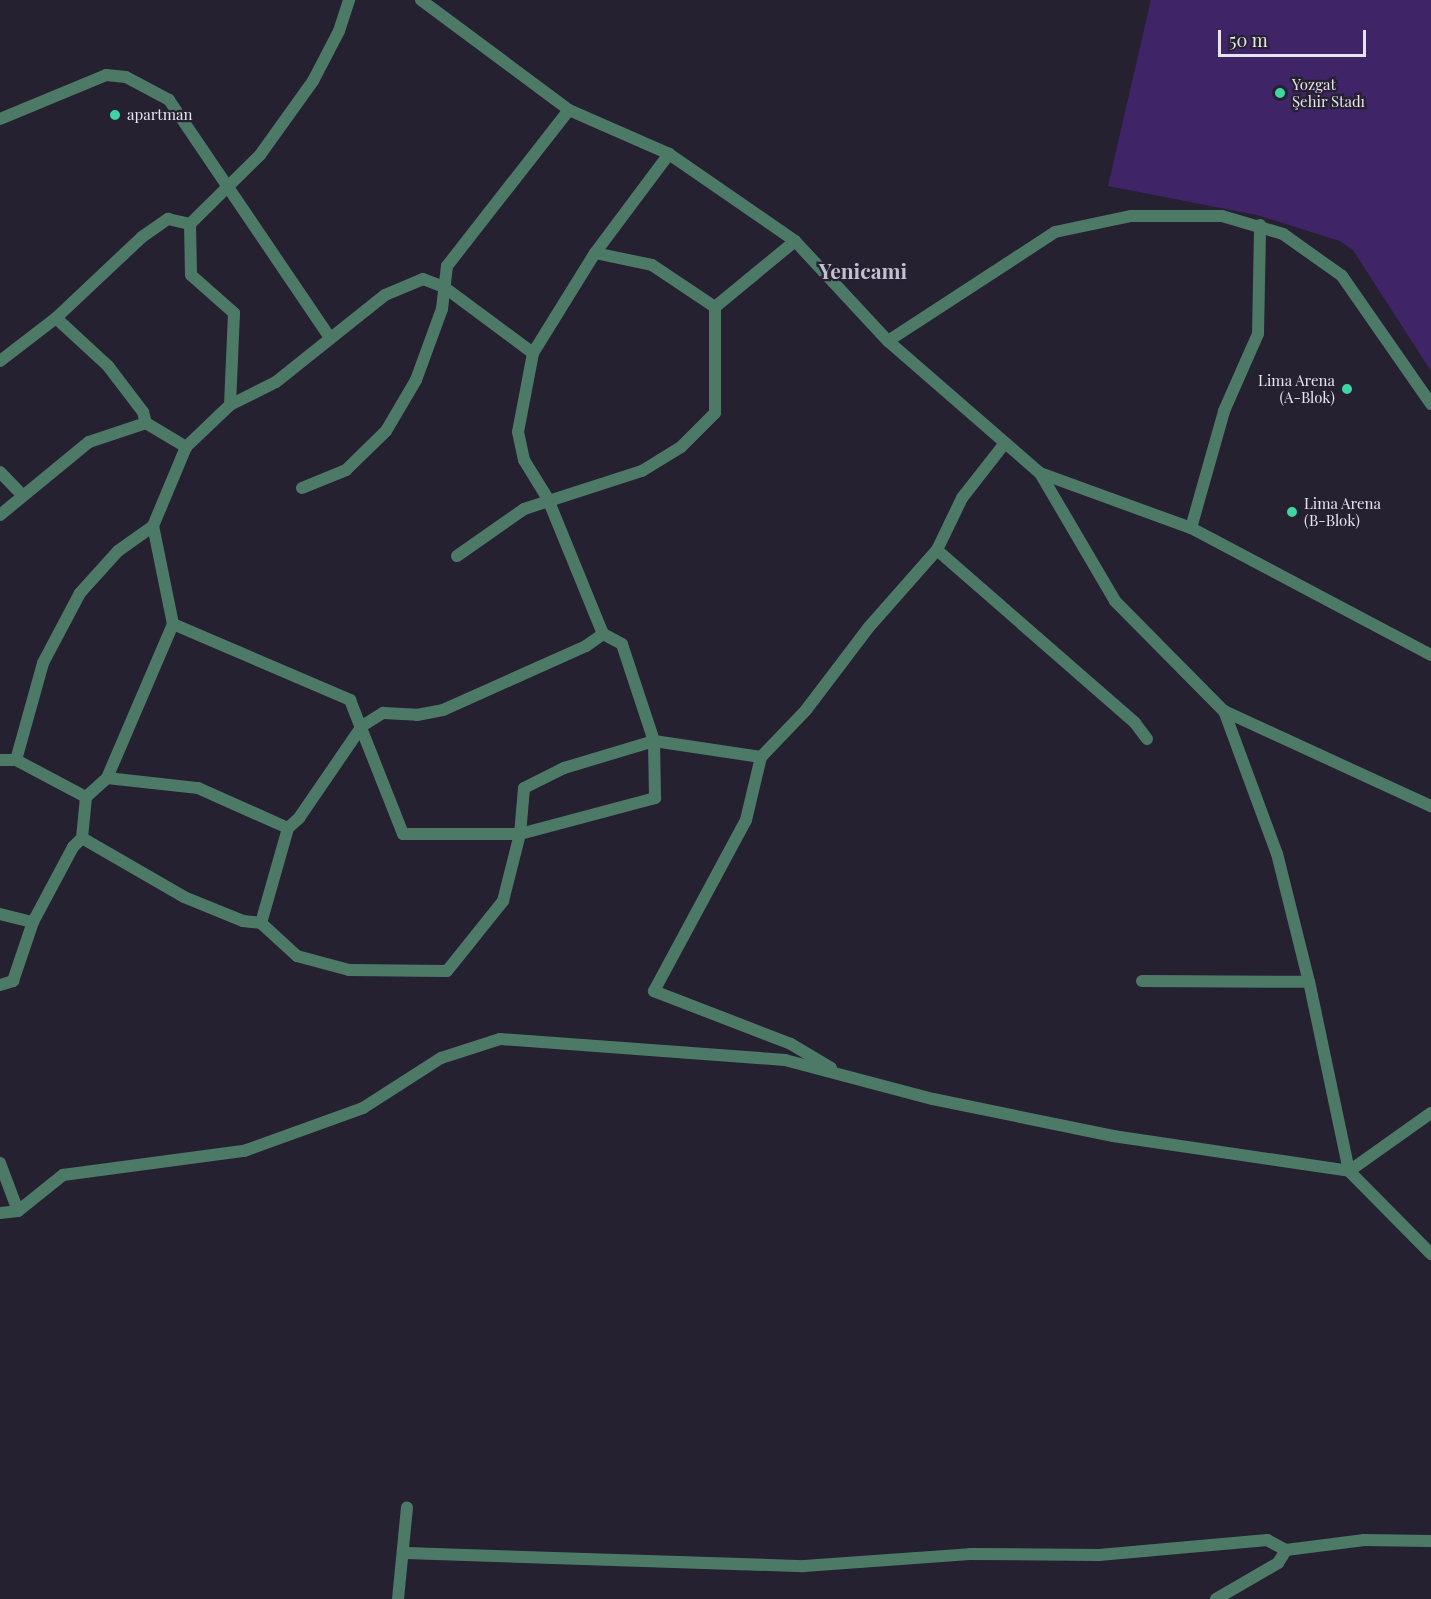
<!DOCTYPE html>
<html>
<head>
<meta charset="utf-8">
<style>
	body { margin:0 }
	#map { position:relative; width:1431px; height:1599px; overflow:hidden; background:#262131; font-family:"Playfair Display",serif }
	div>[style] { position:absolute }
	.green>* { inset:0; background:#3f2568 }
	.minor>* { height:12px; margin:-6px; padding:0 6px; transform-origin:6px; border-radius:6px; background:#4d7a67 }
	.dots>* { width:16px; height:16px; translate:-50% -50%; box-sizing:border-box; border:3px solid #262131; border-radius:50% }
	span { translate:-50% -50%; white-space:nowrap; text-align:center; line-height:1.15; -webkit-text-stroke:4.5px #262131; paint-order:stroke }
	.poi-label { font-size:15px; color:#e7e4ee }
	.left { translate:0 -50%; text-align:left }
	.right { translate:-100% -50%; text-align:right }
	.district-label { font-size:21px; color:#c3bed2; font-weight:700 }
	.scale { position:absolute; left:1218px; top:30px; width:148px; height:27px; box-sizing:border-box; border:3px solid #e7e4ee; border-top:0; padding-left:8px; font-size:18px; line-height:21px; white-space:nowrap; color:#e7e4ee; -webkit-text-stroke:4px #262131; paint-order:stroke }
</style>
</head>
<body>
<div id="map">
	<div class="green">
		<i style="clip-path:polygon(1151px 0,1431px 0,1431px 371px,1353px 250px,1340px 241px,1257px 215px,1108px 186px)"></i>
	</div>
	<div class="minor">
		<i style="left:421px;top:0;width:184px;rotate:36.6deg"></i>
		<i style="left:569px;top:110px;width:109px;rotate:23.7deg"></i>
		<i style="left:669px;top:154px;width:153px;rotate:34.6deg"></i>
		<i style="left:795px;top:241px;width:137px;rotate:47.1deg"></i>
		<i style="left:888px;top:341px;width:201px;rotate:41deg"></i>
		<i style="left:0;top:119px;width:115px;rotate:-22.5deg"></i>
		<i style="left:106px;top:75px;width:20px;rotate:6deg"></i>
		<i style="left:126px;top:77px;width:49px;rotate:28.1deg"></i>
		<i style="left:169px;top:100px;width:287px;rotate:55.9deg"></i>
		<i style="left:595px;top:253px;width:58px;rotate:11.9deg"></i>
		<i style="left:652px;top:265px;width:76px;rotate:33.7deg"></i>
		<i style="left:56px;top:318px;width:71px;rotate:42.7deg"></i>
		<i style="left:108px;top:366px;width:58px;rotate:52.7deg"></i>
		<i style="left:143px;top:412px;width:11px;rotate:75deg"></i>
		<i style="left:146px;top:423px;width:47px;rotate:31deg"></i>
		<i style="left:888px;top:341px;width:199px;rotate:-33.1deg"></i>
		<i style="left:1055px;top:232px;width:78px;rotate:-11.9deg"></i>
		<i style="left:1131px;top:216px;width:91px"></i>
		<i style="left:1222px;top:216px;width:64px;rotate:16.4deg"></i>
		<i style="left:1283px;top:234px;width:72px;rotate:35.4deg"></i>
		<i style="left:1342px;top:276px;width:156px;rotate:55.2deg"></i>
		<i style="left:0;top:361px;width:71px;rotate:-37.5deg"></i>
		<i style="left:56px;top:318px;width:118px;rotate:-43.3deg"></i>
		<i style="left:142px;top:237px;width:32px;rotate:-35deg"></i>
		<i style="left:168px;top:219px;width:23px;rotate:13deg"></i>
		<i style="left:230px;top:405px;width:92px;rotate:-87.5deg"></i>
		<i style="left:234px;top:313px;width:57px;rotate:-138.5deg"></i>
		<i style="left:191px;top:275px;width:51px;rotate:-91.1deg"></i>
		<i style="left:190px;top:224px;width:98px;rotate:-44.6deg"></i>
		<i style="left:260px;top:155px;width:91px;rotate:-54.4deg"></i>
		<i style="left:313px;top:81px;width:56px;rotate:-62.5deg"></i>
		<i style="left:339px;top:31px;width:33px;rotate:-72deg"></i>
		<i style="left:0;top:472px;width:32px;rotate:46deg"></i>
		<i style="left:302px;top:488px;width:48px;rotate:-22.2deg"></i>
		<i style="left:346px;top:470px;width:56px;rotate:-44.3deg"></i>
		<i style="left:386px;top:431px;width:59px;rotate:-59.5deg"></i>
		<i style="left:416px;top:380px;width:76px;rotate:-69.9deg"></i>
		<i style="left:442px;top:309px;width:43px;rotate:-83.4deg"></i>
		<i style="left:447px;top:266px;width:198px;rotate:-52deg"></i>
		<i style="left:0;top:515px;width:115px;rotate:-39.4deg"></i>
		<i style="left:89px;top:442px;width:60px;rotate:-18.4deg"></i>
		<i style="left:1191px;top:528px;width:122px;rotate:-74.2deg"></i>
		<i style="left:1224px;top:411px;width:84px;rotate:-66.2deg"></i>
		<i style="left:1258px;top:334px;width:109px;rotate:-88.9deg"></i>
		<i style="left:937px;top:550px;width:263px;rotate:41.1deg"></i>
		<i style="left:1135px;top:723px;width:20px;rotate:53deg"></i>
		<i style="left:457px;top:556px;width:82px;rotate:-35deg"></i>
		<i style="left:524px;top:509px;width:124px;rotate:-17.9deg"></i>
		<i style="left:642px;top:471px;width:46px;rotate:-31.6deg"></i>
		<i style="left:681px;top:447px;width:48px;rotate:-45deg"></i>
		<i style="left:715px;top:413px;width:106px;rotate:-90deg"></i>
		<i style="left:715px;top:307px;width:104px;rotate:-39.5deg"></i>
		<i style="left:173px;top:624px;width:193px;rotate:23.2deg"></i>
		<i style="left:350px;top:700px;width:144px;rotate:68.4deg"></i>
		<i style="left:403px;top:834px;width:117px"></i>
		<i style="left:520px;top:834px;width:140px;rotate:-14.9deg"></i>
		<i style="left:655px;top:798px;width:57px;rotate:-91deg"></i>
		<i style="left:654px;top:741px;width:102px;rotate:-108.3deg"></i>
		<i style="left:622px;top:644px;width:21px;rotate:-152deg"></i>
		<i style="left:603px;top:634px;width:146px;rotate:-112.2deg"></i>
		<i style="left:548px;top:499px;width:46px;rotate:-121.6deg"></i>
		<i style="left:524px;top:460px;width:29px;rotate:-102deg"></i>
		<i style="left:518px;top:432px;width:80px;rotate:-79.2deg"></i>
		<i style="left:533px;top:353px;width:118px;rotate:-58.2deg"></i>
		<i style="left:595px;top:253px;width:124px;rotate:-53.2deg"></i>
		<i style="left:1431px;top:655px;width:272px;rotate:-152.1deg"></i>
		<i style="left:1191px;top:528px;width:161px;rotate:-160deg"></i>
		<i style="left:1040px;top:473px;width:148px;rotate:59.6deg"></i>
		<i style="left:1115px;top:601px;width:155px;rotate:45.3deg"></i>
		<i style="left:1224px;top:711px;width:228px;rotate:24.7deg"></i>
		<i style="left:0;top:760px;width:16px"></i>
		<i style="left:16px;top:760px;width:79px;rotate:27.9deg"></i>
		<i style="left:16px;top:760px;width:101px;rotate:-74.4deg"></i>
		<i style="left:43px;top:663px;width:79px;rotate:-62.1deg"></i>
		<i style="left:80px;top:593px;width:57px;rotate:-47.9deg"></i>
		<i style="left:118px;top:551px;width:43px;rotate:-35.5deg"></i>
		<i style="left:153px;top:526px;width:86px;rotate:-67.3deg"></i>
		<i style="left:186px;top:447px;width:61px;rotate:-43.7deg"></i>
		<i style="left:230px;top:405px;width:51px;rotate:-26.6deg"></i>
		<i style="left:276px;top:382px;width:139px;rotate:-38.6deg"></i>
		<i style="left:385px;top:295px;width:41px;rotate:-22.8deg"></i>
		<i style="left:423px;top:279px;width:22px;rotate:21deg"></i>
		<i style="left:444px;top:287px;width:111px;rotate:36.6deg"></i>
		<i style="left:107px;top:778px;width:92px;rotate:6.3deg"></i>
		<i style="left:198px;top:788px;width:98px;rotate:24deg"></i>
		<i style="left:82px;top:838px;width:118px;rotate:30deg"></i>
		<i style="left:184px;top:897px;width:64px;rotate:22.1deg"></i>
		<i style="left:243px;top:921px;width:18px;rotate:6deg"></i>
		<i style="left:261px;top:923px;width:49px;rotate:42.5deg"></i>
		<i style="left:297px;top:956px;width:54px;rotate:15.1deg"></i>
		<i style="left:349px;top:970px;width:98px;rotate:0.6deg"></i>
		<i style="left:447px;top:971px;width:90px;rotate:-51.3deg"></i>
		<i style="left:503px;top:901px;width:69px;rotate:-75.8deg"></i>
		<i style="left:520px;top:834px;width:46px;rotate:-85deg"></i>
		<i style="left:524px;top:788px;width:45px;rotate:-26.6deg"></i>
		<i style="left:564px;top:768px;width:94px;rotate:-16.7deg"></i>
		<i style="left:654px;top:741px;width:108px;rotate:8.5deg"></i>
		<i style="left:0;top:914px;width:34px;rotate:14deg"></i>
		<i style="left:261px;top:923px;width:99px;rotate:-74.1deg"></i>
		<i style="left:288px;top:828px;width:15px;rotate:-42deg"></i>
		<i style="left:299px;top:818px;width:112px;rotate:-55.6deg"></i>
		<i style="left:362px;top:726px;width:25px;rotate:-32deg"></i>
		<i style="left:383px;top:713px;width:34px;rotate:3deg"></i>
		<i style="left:417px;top:715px;width:26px;rotate:-11deg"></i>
		<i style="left:443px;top:710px;width:157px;rotate:-24.1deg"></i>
		<i style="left:586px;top:646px;width:21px;rotate:-35deg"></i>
		<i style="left:1142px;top:981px;width:167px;rotate:0.3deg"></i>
		<i style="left:0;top:985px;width:14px;rotate:-17deg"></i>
		<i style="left:13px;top:981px;width:62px;rotate:-71.3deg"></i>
		<i style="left:33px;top:922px;width:85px;rotate:-61.9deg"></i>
		<i style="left:73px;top:847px;width:13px;rotate:-45deg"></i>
		<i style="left:82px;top:838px;width:41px;rotate:-84.4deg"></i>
		<i style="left:86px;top:797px;width:28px;rotate:-42deg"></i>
		<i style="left:107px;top:778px;width:168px;rotate:-66.8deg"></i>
		<i style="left:173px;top:624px;width:100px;rotate:-101.5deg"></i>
		<i style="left:831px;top:1068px;width:47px;rotate:-149deg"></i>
		<i style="left:791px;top:1044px;width:147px;rotate:-158.9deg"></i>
		<i style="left:654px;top:991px;width:194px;rotate:-61.7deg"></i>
		<i style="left:746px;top:820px;width:65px;rotate:-76.6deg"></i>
		<i style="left:761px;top:757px;width:65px;rotate:-46.2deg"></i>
		<i style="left:806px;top:710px;width:104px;rotate:-52.8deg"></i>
		<i style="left:869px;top:627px;width:103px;rotate:-48.6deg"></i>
		<i style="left:937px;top:550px;width:58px;rotate:-64.3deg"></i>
		<i style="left:962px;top:498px;width:70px;rotate:-52deg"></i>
		<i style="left:1431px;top:1113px;width:100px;rotate:144.7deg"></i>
		<i style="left:1349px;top:1171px;width:117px;rotate:45.3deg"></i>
		<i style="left:0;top:1163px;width:51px;rotate:69.4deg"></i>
		<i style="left:0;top:1213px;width:18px;rotate:-6deg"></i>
		<i style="left:18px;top:1211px;width:58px;rotate:-38.7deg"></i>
		<i style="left:63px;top:1175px;width:183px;rotate:-7.6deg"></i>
		<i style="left:244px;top:1151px;width:127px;rotate:-19.9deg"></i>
		<i style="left:363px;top:1108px;width:93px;rotate:-32.7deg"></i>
		<i style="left:441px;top:1058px;width:62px;rotate:-17.9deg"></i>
		<i style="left:500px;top:1039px;width:286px;rotate:4.2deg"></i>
		<i style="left:785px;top:1060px;width:153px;rotate:14.8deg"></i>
		<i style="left:933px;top:1099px;width:184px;rotate:11.6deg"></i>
		<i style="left:1113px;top:1136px;width:239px;rotate:8.4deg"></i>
		<i style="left:1349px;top:1171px;width:193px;rotate:-101.9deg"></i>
		<i style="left:1309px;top:982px;width:132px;rotate:-104deg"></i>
		<i style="left:1277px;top:854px;width:153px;rotate:-110.3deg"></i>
		<i style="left:406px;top:1553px;width:398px;rotate:1.9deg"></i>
		<i style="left:804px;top:1566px;width:166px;rotate:-4.1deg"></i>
		<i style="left:970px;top:1554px;width:129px;rotate:0.4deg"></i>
		<i style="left:1099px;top:1555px;width:169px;rotate:-5.1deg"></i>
		<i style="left:1267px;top:1540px;width:21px;rotate:28deg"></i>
		<i style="left:1286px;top:1550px;width:79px;rotate:-7.3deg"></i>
		<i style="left:1364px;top:1540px;width:67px;rotate:0.9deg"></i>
		<i style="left:398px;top:1599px;width:92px;rotate:-84.4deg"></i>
		<i style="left:1216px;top:1599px;width:72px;rotate:-30.1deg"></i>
		<i style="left:1278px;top:1563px;width:15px;rotate:-58deg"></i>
	</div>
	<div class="dots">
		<i style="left:1280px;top:93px;background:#3fd4a2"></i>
		<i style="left:115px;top:115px;background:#3fd4a2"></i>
		<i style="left:1347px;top:389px;background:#3fd4a2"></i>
		<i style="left:1292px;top:512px;background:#3fd4a2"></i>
	</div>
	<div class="poi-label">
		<span class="left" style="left:1292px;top:93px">Yozgat<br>Şehir Stadı</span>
		<span class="left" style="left:127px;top:115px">apartman</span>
		<span class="right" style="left:1335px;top:389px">Lima Arena<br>(A-Blok)</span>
		<span class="left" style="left:1304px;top:512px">Lima Arena<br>(B-Blok)</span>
	</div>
	<div class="district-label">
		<span style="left:863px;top:270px">Yenicami</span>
	</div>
	<div class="scale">50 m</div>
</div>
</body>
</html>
